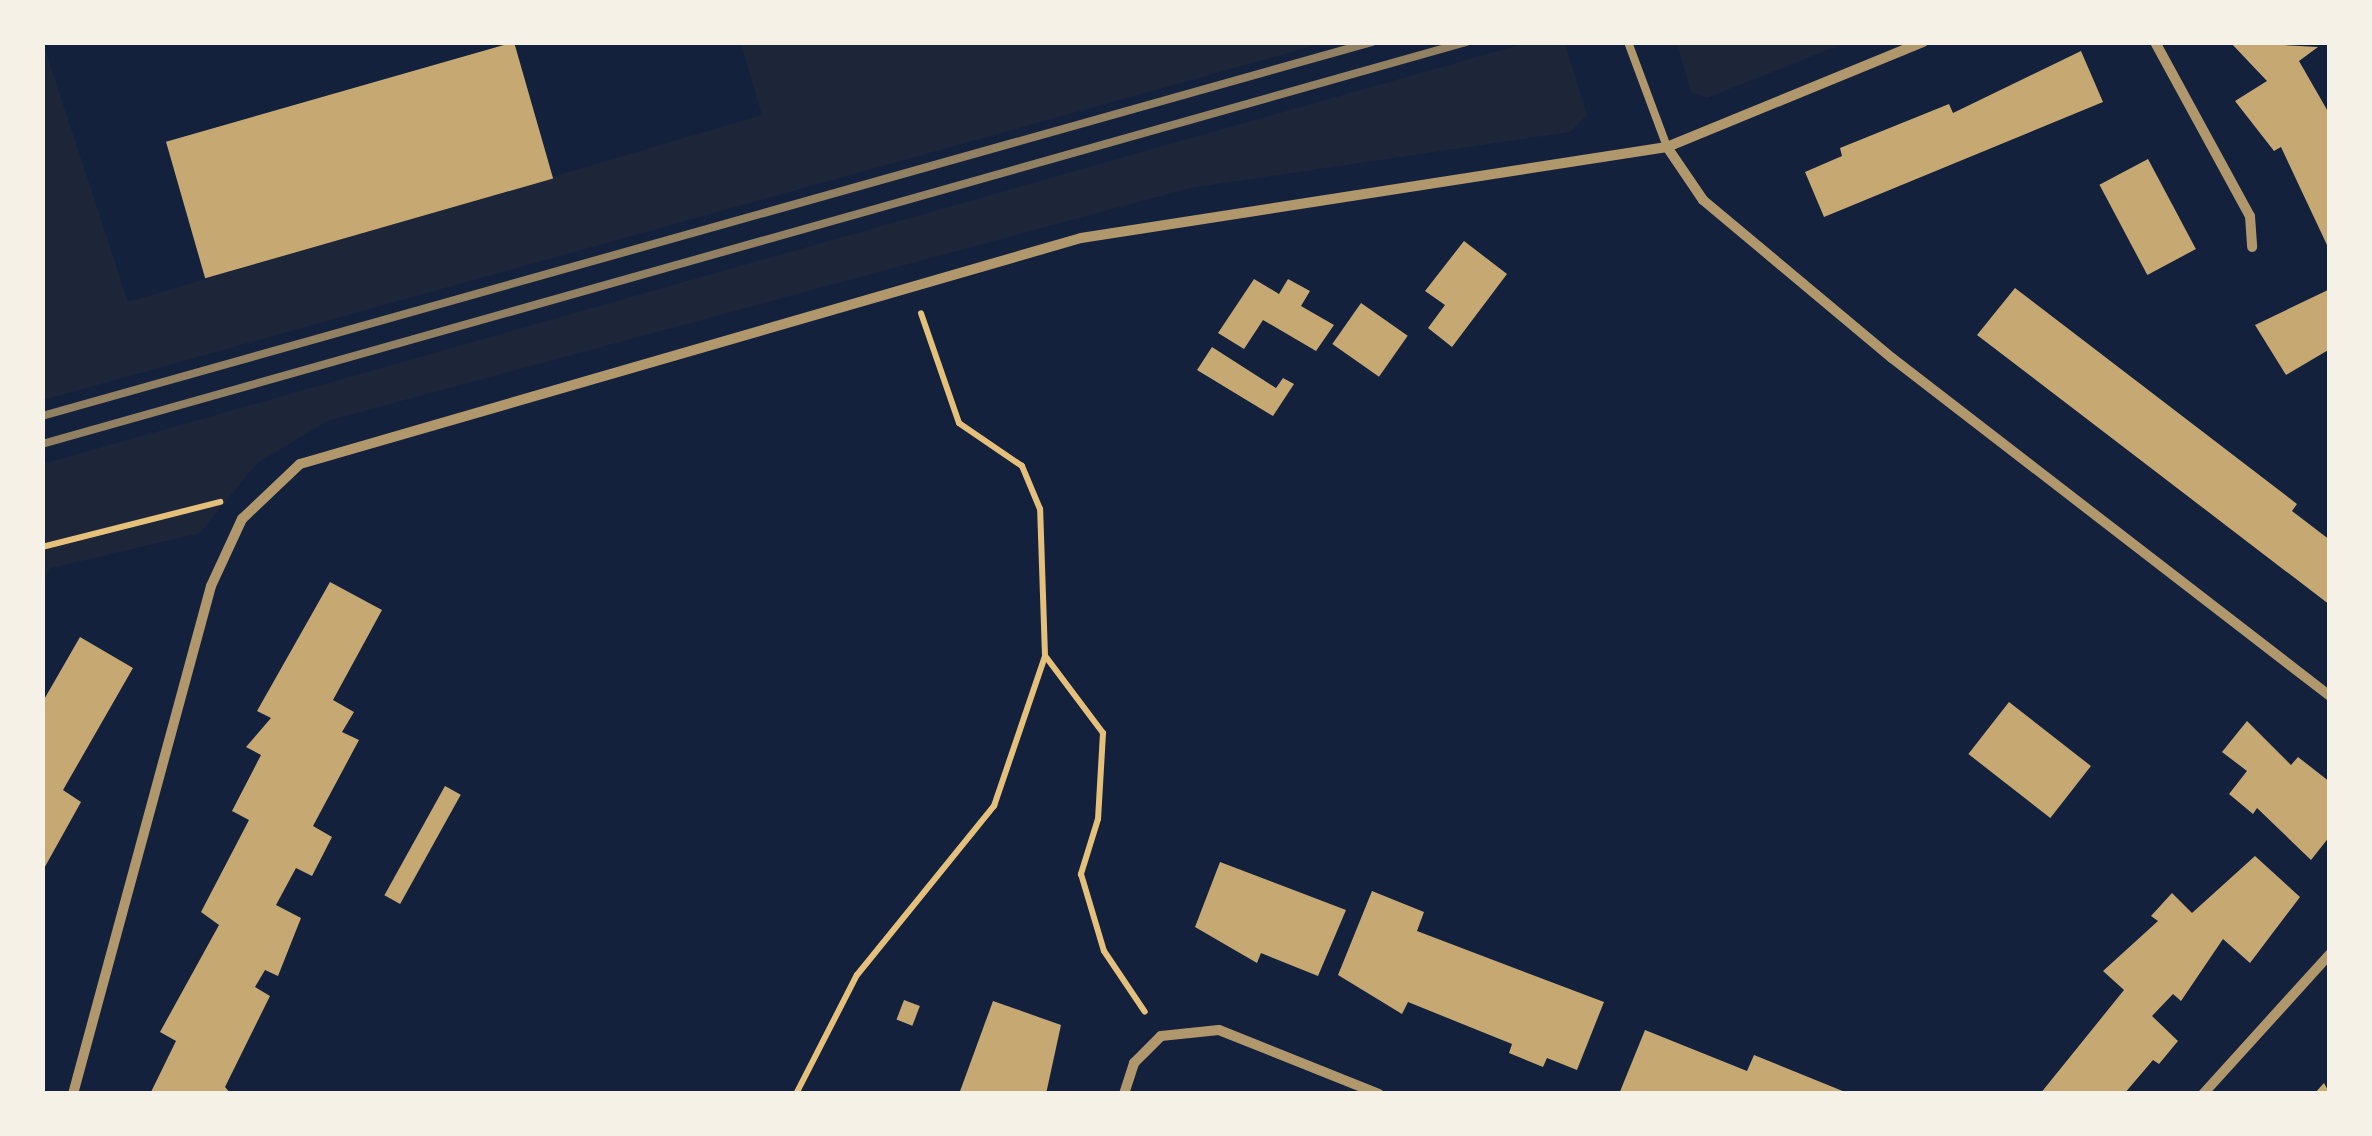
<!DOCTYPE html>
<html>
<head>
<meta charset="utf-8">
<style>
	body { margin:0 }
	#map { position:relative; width:2372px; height:1136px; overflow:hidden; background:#14213d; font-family:Rubik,sans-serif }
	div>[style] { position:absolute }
	.green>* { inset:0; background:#1d2539 }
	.building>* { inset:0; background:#c6a872; transform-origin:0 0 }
	.path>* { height:6px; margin:-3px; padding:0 3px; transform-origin:3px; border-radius:3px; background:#e5c07b }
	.service>* { height:8px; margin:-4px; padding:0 4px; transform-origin:4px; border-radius:4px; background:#b1986c }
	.minor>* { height:10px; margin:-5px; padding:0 5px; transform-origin:5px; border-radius:5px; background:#b1986c }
	.rail>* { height:8px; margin:-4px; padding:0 4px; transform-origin:4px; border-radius:4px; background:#918062 }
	span { translate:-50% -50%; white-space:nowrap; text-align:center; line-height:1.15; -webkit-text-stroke:10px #f6f1e7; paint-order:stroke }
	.frame { position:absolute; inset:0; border:45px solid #f6f1e7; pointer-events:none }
</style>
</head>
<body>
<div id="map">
	<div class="green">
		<i style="clip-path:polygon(43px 43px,128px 302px,762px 115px,741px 43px,1324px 43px,43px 400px)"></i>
		<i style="clip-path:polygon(1526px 43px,1565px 43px,1587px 115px,1570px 132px,1190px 188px,327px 421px,257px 463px,200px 533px,51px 568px,43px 582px,43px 464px)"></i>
		<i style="clip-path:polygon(1677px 43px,1677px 42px,1845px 43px,1707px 98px,1691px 92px)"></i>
	</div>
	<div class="building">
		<i style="left:514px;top:42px;width:142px;height:362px;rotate:74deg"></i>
		<i style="clip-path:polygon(2230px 42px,2318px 47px,2299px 61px,2330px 115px,2327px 245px,2281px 147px,2274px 151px,2235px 101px,2267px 81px)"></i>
		<i style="clip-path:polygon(2081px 51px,2103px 102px,1824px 217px,1805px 172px,1842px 156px,1840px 148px,1949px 104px,1953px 113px)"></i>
		<i style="left:2148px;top:159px;width:102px;height:55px;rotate:62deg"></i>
		<i style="clip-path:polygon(1464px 241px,1507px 274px,1452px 347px,1428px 328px,1445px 305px,1425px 291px)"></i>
		<i style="clip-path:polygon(1254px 279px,1279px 294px,1288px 279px,1310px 291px,1301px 306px,1334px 325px,1316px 351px,1263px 320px,1244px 349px,1218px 333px)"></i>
		<i style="clip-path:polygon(2015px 288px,2297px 504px,2292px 511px,2330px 540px,2330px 605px,1977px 335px)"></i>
		<i style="clip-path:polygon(2330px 289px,2330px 349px,2286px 375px,2255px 325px)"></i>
		<i style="left:1361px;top:303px;width:57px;height:50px;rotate:35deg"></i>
		<i style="clip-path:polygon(1212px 347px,1276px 388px,1283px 378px,1294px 384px,1273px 416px,1197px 370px)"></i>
		<i style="clip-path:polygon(330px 582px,382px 610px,333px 700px,354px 712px,342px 732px,359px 740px,313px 826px,332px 837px,312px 876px,296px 868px,276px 905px,301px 918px,278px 976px,265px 970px,255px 987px,270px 996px,225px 1087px,231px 1094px,150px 1094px,176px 1041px,160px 1032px,219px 925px,201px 912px,249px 820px,232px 811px,261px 755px,246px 747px,271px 718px,257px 711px)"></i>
		<i style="clip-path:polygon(80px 637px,133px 668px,63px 790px,81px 802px,42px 872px,42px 703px)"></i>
		<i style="left:2009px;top:702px;width:104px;height:66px;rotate:38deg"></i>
		<i style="clip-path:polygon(2247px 721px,2291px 765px,2298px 757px,2330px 782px,2330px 836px,2311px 860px,2257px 808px,2253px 814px,2229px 794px,2247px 771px,2222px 752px)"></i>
		<i style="left:445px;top:786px;width:18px;height:125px;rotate:29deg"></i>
		<i style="clip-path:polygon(2255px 856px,2300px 897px,2250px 963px,2223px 939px,2181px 1001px,2173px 994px,2152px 1016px,2178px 1041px,2159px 1064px,2153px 1060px,2124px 1094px,2040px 1094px,2124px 990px,2103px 971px,2158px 921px,2151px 916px,2172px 893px,2192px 913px)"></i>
		<i style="clip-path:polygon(1220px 862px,1346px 910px,1318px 976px,1261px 953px,1257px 963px,1195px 927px)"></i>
		<i style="clip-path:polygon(1372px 891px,1424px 912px,1417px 931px,1604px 1002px,1577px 1070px,1547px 1058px,1543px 1067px,1509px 1053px,1512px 1044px,1408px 1002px,1402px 1014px,1338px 975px)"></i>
		<i style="left:904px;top:1000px;width:17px;height:21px;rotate:21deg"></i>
		<i style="clip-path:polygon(993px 1001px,1061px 1025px,1046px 1094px,959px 1094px)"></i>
		<i style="clip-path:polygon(1645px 1030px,1747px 1071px,1754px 1055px,1850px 1094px,1619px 1094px)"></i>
		<i style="clip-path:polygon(2324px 1083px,2330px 1094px,2314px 1094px)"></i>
	</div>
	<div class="path">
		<i style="left:42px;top:547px;width:184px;rotate:-14.2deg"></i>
		<i style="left:1046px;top:657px;width:95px;rotate:53.1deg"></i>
		<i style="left:1103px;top:733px;width:86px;rotate:93.3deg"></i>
		<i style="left:1098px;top:819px;width:58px;rotate:107.2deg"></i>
		<i style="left:1081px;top:874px;width:80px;rotate:73.4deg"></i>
		<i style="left:1104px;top:951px;width:73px;rotate:56.1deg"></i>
		<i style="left:796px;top:1094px;width:134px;rotate:-62.9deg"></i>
		<i style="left:857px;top:975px;width:218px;rotate:-51deg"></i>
		<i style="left:994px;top:806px;width:158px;rotate:-71.2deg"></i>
		<i style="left:1045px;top:656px;width:147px;rotate:-91.9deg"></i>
		<i style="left:1040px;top:509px;width:47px;rotate:-112.7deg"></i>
		<i style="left:1022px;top:466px;width:76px;rotate:-145.7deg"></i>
		<i style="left:959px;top:423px;width:116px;rotate:-109.1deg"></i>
	</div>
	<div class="service">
		<i style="left:1628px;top:42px;width:112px;rotate:69.6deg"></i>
	</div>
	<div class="minor">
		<i style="left:2155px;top:42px;width:198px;rotate:61.4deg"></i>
		<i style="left:2250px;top:216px;width:31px;rotate:86deg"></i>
		<i style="left:1667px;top:147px;width:64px;rotate:55.8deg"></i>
		<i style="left:1703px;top:200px;width:246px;rotate:39.9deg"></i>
		<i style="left:1892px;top:358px;width:553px;rotate:37.66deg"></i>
		<i style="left:73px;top:1094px;width:526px;rotate:-74.8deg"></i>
		<i style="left:211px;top:586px;width:74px;rotate:-65.2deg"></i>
		<i style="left:242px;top:519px;width:80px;rotate:-43.5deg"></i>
		<i style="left:300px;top:464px;width:813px;rotate:-16.14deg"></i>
		<i style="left:1081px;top:238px;width:593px;rotate:-8.83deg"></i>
		<i style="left:1667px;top:147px;width:277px;rotate:-22.3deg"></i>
		<i style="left:1124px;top:1094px;width:33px;rotate:-72deg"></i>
		<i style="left:1134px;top:1063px;width:38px;rotate:-45deg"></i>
		<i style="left:1161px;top:1036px;width:58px;rotate:-5.9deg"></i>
		<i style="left:1219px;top:1030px;width:172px;rotate:21.8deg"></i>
		<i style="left:2203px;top:1094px;width:189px;rotate:-47.8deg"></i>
	</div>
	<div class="rail">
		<i style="left:42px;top:416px;width:1382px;rotate:-15.71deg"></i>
		<i style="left:42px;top:444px;width:1480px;rotate:-15.76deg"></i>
	</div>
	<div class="frame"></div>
</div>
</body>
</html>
